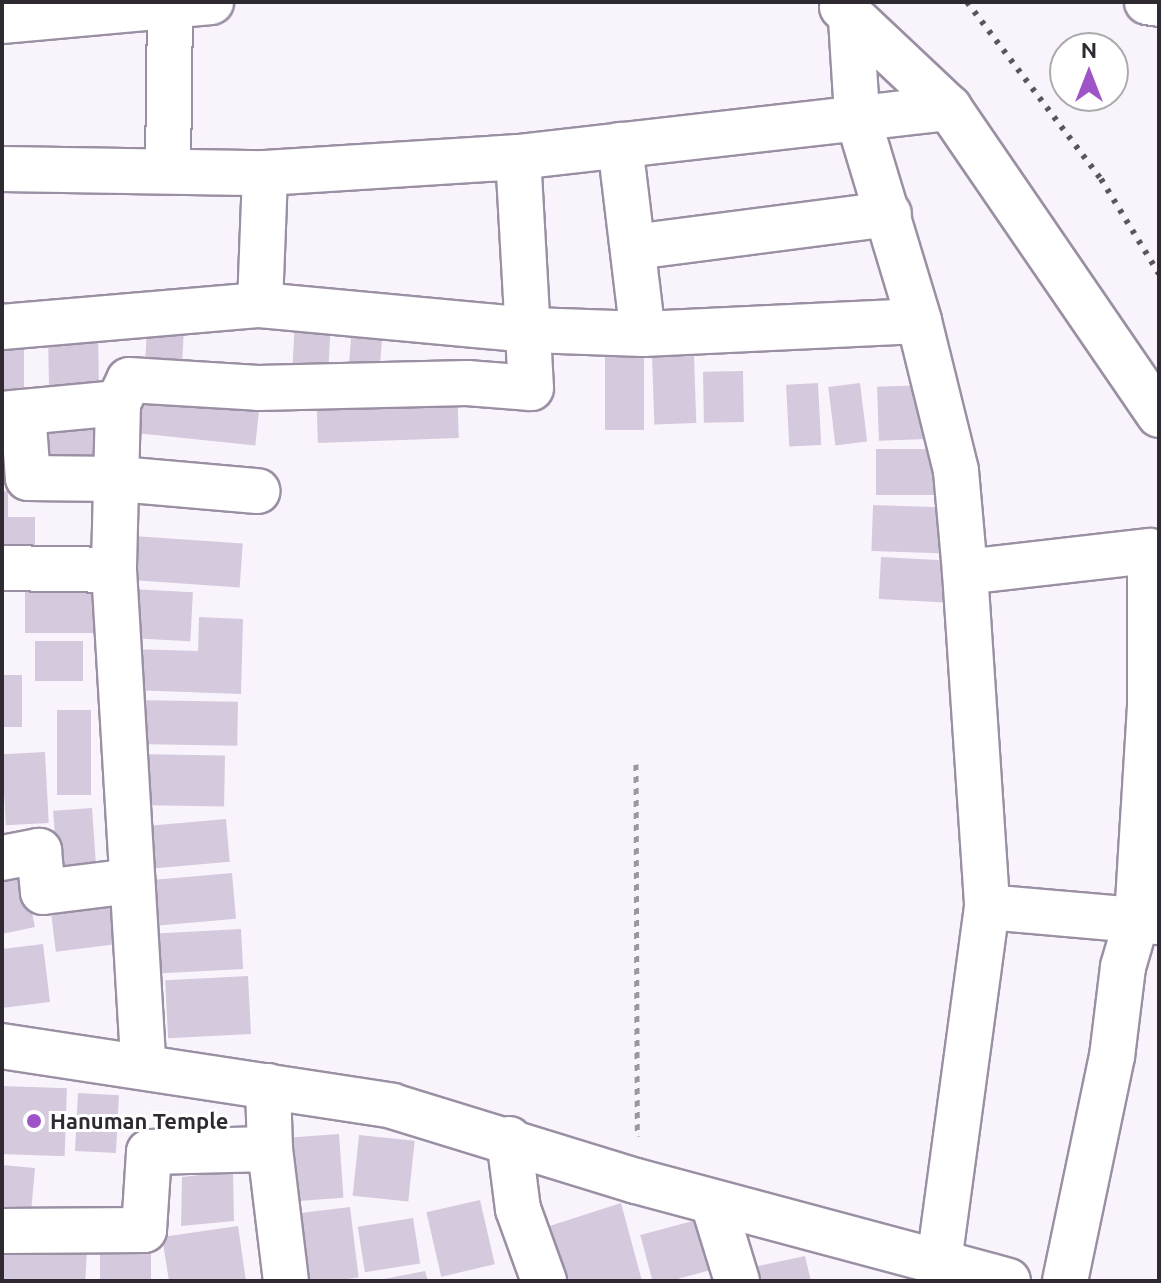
<!DOCTYPE html>
<html>
<head>
<meta charset="utf-8">
<style>
	body { margin:0 }
	#map { position:relative; width:1161px; height:1283px; overflow:hidden; background:#f9f4fc; font-family:Ubuntu,sans-serif }
	div>[style] { position:absolute }
	.building>* { inset:0; background:#d5cadd; transform-origin:0 0 }
	.path>* { height:5px; margin-top:-2.5px; transform-origin:0; background:repeating-linear-gradient(90deg,#9c979f 0 6px,transparent 0 12px) }
	.roads { filter:drop-shadow(2px 0 #9b90a3) drop-shadow(-2px 0 #9b90a3) drop-shadow(0 2px #9b90a3) drop-shadow(0 -2px #9b90a3) }
	.street>* { height:44px; margin:-22px; padding:0 22px; transform-origin:22px; border-radius:22px; background:#fff }
	.rail>* { height:6px; margin-top:-3px; transform-origin:0; background:repeating-linear-gradient(90deg,#5a555d 0 4px,transparent 0 12px) }
	.dots>* { width:22px; height:22px; translate:-50% -50%; box-sizing:border-box; border:4px solid #fff; border-radius:50% }
	span { translate:-50% -50%; white-space:nowrap; text-align:center; line-height:1.15; -webkit-text-stroke:6px #fff; paint-order:stroke }
	.poi-label { font-size:22px; color:#2f2a32; font-weight:700 }
	.left { translate:0 -50%; text-align:left }
	.frame { position:absolute; inset:0; border:4px solid #2f2a32; pointer-events:none }
	.north { position:absolute; left:1049px; top:32px; width:80px; height:80px; box-sizing:border-box; background:#fff; border:2px solid #acaaad; border-radius:50%; rotate:0deg; font-size:22px; font-weight:700; line-height:32px; text-align:center; color:#2f2a32 }
	.north::after { content:''; display:block; margin:auto; width:28px; height:36px; background:#9d54c6; clip-path:polygon(50% 0,100% 100%,50% 72%,0 100%) }
</style>
</head>
<body>
<div id="map">
	<div class="building">
		<i style="left:295px;top:319px;width:36px;height:56px;rotate:3deg"></i>
		<i style="left:352px;top:323px;width:31px;height:55px;rotate:4deg"></i>
		<i style="left:147px;top:327px;width:37px;height:48px;rotate:3deg"></i>
		<i style="left:98px;top:331px;width:72px;height:50px;rotate:89deg"></i>
		<i style="left:2px;top:336px;width:22px;height:70px"></i>
		<i style="left:605px;top:349px;width:39px;height:81px"></i>
		<i style="left:694px;top:356px;width:67px;height:42px;rotate:88deg"></i>
		<i style="left:743px;top:371px;width:51px;height:40px;rotate:89deg"></i>
		<i style="left:818px;top:383px;width:62px;height:32px;rotate:87deg"></i>
		<i style="left:860px;top:383px;width:59px;height:32px;rotate:83deg"></i>
		<i style="left:138px;top:385px;width:123px;height:48px;rotate:6deg"></i>
		<i style="left:457px;top:385px;width:53px;height:141px;rotate:88deg"></i>
		<i style="left:925px;top:385px;width:54px;height:48px;rotate:88deg"></i>
		<i style="left:98px;top:415px;width:46px;height:61px;rotate:85deg"></i>
		<i style="left:876px;top:449px;width:63px;height:46px"></i>
		<i style="clip-path:polygon(2px 491px,8px 491px,8px 517px,35px 517px,35px 552px,2px 552px)"></i>
		<i style="left:873px;top:505px;width:75px;height:46px;rotate:2deg"></i>
		<i style="left:134px;top:536px;width:109px;height:44px;rotate:4deg"></i>
		<i style="left:881px;top:557px;width:71px;height:42px;rotate:3deg"></i>
		<i style="left:25px;top:578px;width:70px;height:55px"></i>
		<i style="left:131px;top:589px;width:62px;height:49px;rotate:3deg"></i>
		<i style="clip-path:polygon(199px 617px,243px 619px,241px 694px,130px 690px,132px 649px,198px 651px)"></i>
		<i style="left:83px;top:641px;width:40px;height:48px;rotate:90deg"></i>
		<i style="left:2px;top:675px;width:20px;height:52px"></i>
		<i style="left:134px;top:700px;width:104px;height:44px;rotate:1deg"></i>
		<i style="left:91px;top:710px;width:85px;height:34px;rotate:90deg"></i>
		<i style="left:45px;top:752px;width:71px;height:43px;rotate:87deg"></i>
		<i style="left:136px;top:754px;width:89px;height:51px;rotate:1deg"></i>
		<i style="left:92px;top:808px;width:58px;height:39px;rotate:86deg"></i>
		<i style="left:226px;top:819px;width:43px;height:83px;rotate:85deg"></i>
		<i style="left:232px;top:873px;width:46px;height:86px;rotate:85deg"></i>
		<i style="clip-path:polygon(24px 874px,35px 927px,2px 934px,2px 878px)"></i>
		<i style="left:115px;top:892px;width:52px;height:66px;rotate:83deg"></i>
		<i style="left:241px;top:929px;width:40px;height:90px;rotate:87deg"></i>
		<i style="clip-path:polygon(43px 944px,50px 1002px,2px 1008px,2px 949px)"></i>
		<i style="left:248px;top:976px;width:58px;height:83px;rotate:87deg"></i>
		<i style="left:2px;top:1086px;width:65px;height:68px;rotate:2deg"></i>
		<i style="left:78px;top:1093px;width:41px;height:58px;rotate:3deg"></i>
		<i style="left:339px;top:1134px;width:64px;height:52px;rotate:86deg"></i>
		<i style="left:359px;top:1135px;width:56px;height:61px;rotate:6deg"></i>
		<i style="clip-path:polygon(2px 1165px,35px 1168px,31px 1213px,2px 1214px)"></i>
		<i style="clip-path:polygon(233px 1171px,234px 1221px,181px 1226px,182px 1177px)"></i>
		<i style="left:480px;top:1200px;width:66px;height:55px;rotate:77deg"></i>
		<i style="clip-path:polygon(621px 1203px,642px 1281px,552px 1281px,537px 1230px)"></i>
		<i style="left:350px;top:1207px;width:71px;height:52px;rotate:83deg"></i>
		<i style="left:413px;top:1218px;width:46px;height:56px;rotate:81deg"></i>
		<i style="left:704px;top:1218px;width:52px;height:66px;rotate:75deg"></i>
		<i style="clip-path:polygon(238px 1226px,246px 1281px,169px 1281px,162px 1237px)"></i>
		<i style="left:100px;top:1245px;width:51px;height:36px"></i>
		<i style="left:2px;top:1247px;width:85px;height:34px;rotate:3deg"></i>
		<i style="clip-path:polygon(805px 1256px,811px 1281px,753px 1281px,749px 1268px)"></i>
		<i style="clip-path:polygon(425px 1271px,428px 1281px,379px 1281px,379px 1280px)"></i>
	</div>
	<div class="path">
		<i style="left:636px;top:764px;width:372px;rotate:89.8deg"></i>
	</div>
	<div class="roads">
		<div class="street">
			<i style="left:1147px;top:2px;width:12px;rotate:9deg"></i>
			<i style="left:842px;top:7px;width:147px;rotate:43.3deg"></i>
			<i style="left:949px;top:108px;width:372px;rotate:55.6deg"></i>
			<i style="left:851px;top:19px;width:96px;rotate:86.4deg"></i>
			<i style="left:857px;top:115px;width:215px;rotate:73.2deg"></i>
			<i style="left:919px;top:321px;width:154px;rotate:76.1deg"></i>
			<i style="left:956px;top:471px;width:101px;rotate:84.9deg"></i>
			<i style="left:965px;top:572px;width:336px;rotate:86.2deg"></i>
			<i style="left:987px;top:907px;width:359px;rotate:97.7deg"></i>
			<i style="left:2px;top:21px;width:210px;rotate:-5.2deg"></i>
			<i style="left:620px;top:145px;width:190px;rotate:83.1deg"></i>
			<i style="left:2px;top:169px;width:263px;rotate:0.9deg"></i>
			<i style="left:265px;top:173px;width:254px;rotate:-3.6deg"></i>
			<i style="left:518px;top:157px;width:434px;rotate:-6.5deg"></i>
			<i style="left:168px;top:170px;width:165px;rotate:-89.3deg"></i>
			<i style="left:634px;top:247px;width:257px;rotate:-7.4deg"></i>
			<i style="left:260px;top:305px;width:132px;rotate:-87.8deg"></i>
			<i style="left:2px;top:327px;width:259px;rotate:-4.9deg"></i>
			<i style="left:260px;top:305px;width:272px;rotate:5.3deg"></i>
			<i style="left:531px;top:330px;width:112px;rotate:2deg"></i>
			<i style="left:643px;top:334px;width:276px;rotate:-2.7deg"></i>
			<i style="left:118px;top:403px;width:167px;rotate:91.4deg"></i>
			<i style="left:114px;top:570px;width:496px;rotate:86.6deg"></i>
			<i style="left:23px;top:412px;width:66px;rotate:85.7deg"></i>
			<i style="left:28px;top:478px;width:91px;rotate:0.6deg"></i>
			<i style="left:119px;top:479px;width:139px;rotate:5deg"></i>
			<i style="left:2px;top:414px;width:117px;rotate:-5.4deg"></i>
			<i style="left:118px;top:403px;width:25px;rotate:-64deg"></i>
			<i style="left:129px;top:380px;width:129px;rotate:3.5deg"></i>
			<i style="left:258px;top:388px;width:209px;rotate:-1.4deg"></i>
			<i style="left:467px;top:383px;width:64px;rotate:4.5deg"></i>
			<i style="left:531px;top:388px;width:231px;rotate:-93.2deg"></i>
			<i style="left:2px;top:568px;width:112px;rotate:1deg"></i>
			<i style="left:965px;top:572px;width:186px;rotate:-6.5deg"></i>
			<i style="left:1150px;top:551px;width:155px;rotate:90deg"></i>
			<i style="left:1150px;top:706px;width:213px;rotate:93.5deg"></i>
			<i style="left:1137px;top:919px;width:50px;rotate:106.3deg"></i>
			<i style="left:1123px;top:967px;width:90px;rotate:97deg"></i>
			<i style="left:1112px;top:1056px;width:230px;rotate:101.8deg"></i>
			<i style="left:2px;top:858px;width:38px;rotate:-11deg"></i>
			<i style="left:39px;top:851px;width:41px;rotate:84.4deg"></i>
			<i style="left:43px;top:892px;width:89px;rotate:-7.1deg"></i>
			<i style="left:987px;top:907px;width:173px;rotate:5deg"></i>
			<i style="left:2px;top:1046px;width:395px;rotate:8.7deg"></i>
			<i style="left:392px;top:1106px;width:255px;rotate:17.1deg"></i>
			<i style="left:636px;top:1181px;width:385px;rotate:15deg"></i>
			<i style="left:268px;top:1086px;width:63px;rotate:88.2deg"></i>
			<i style="left:270px;top:1149px;width:133px;rotate:83.1deg"></i>
			<i style="left:509px;top:1139px;width:71px;rotate:82.7deg"></i>
			<i style="left:518px;top:1209px;width:77px;rotate:70.1deg"></i>
			<i style="left:713px;top:1203px;width:82px;rotate:72.9deg"></i>
			<i style="left:2px;top:1231px;width:142px;rotate:-0.4deg"></i>
			<i style="left:144px;top:1230px;width:78px;rotate:-86.3deg"></i>
			<i style="left:149px;top:1152px;width:121px;rotate:-1.4deg"></i>
		</div>
	</div>
	<div class="rail">
		<i style="left:967px;top:2px;width:222px;rotate:52.9deg"></i>
		<i style="left:1101px;top:179px;width:111px;rotate:58.6deg"></i>
	</div>
	<div class="dots">
		<i style="left:34px;top:1121px;background:#9d54c6"></i>
	</div>
	<div class="poi-label">
		<span class="left" style="left:50px;top:1121px">Hanuman Temple</span>
	</div>
	<div class="frame"></div>
	<div class="north">N</div>
</div>
</body>
</html>
